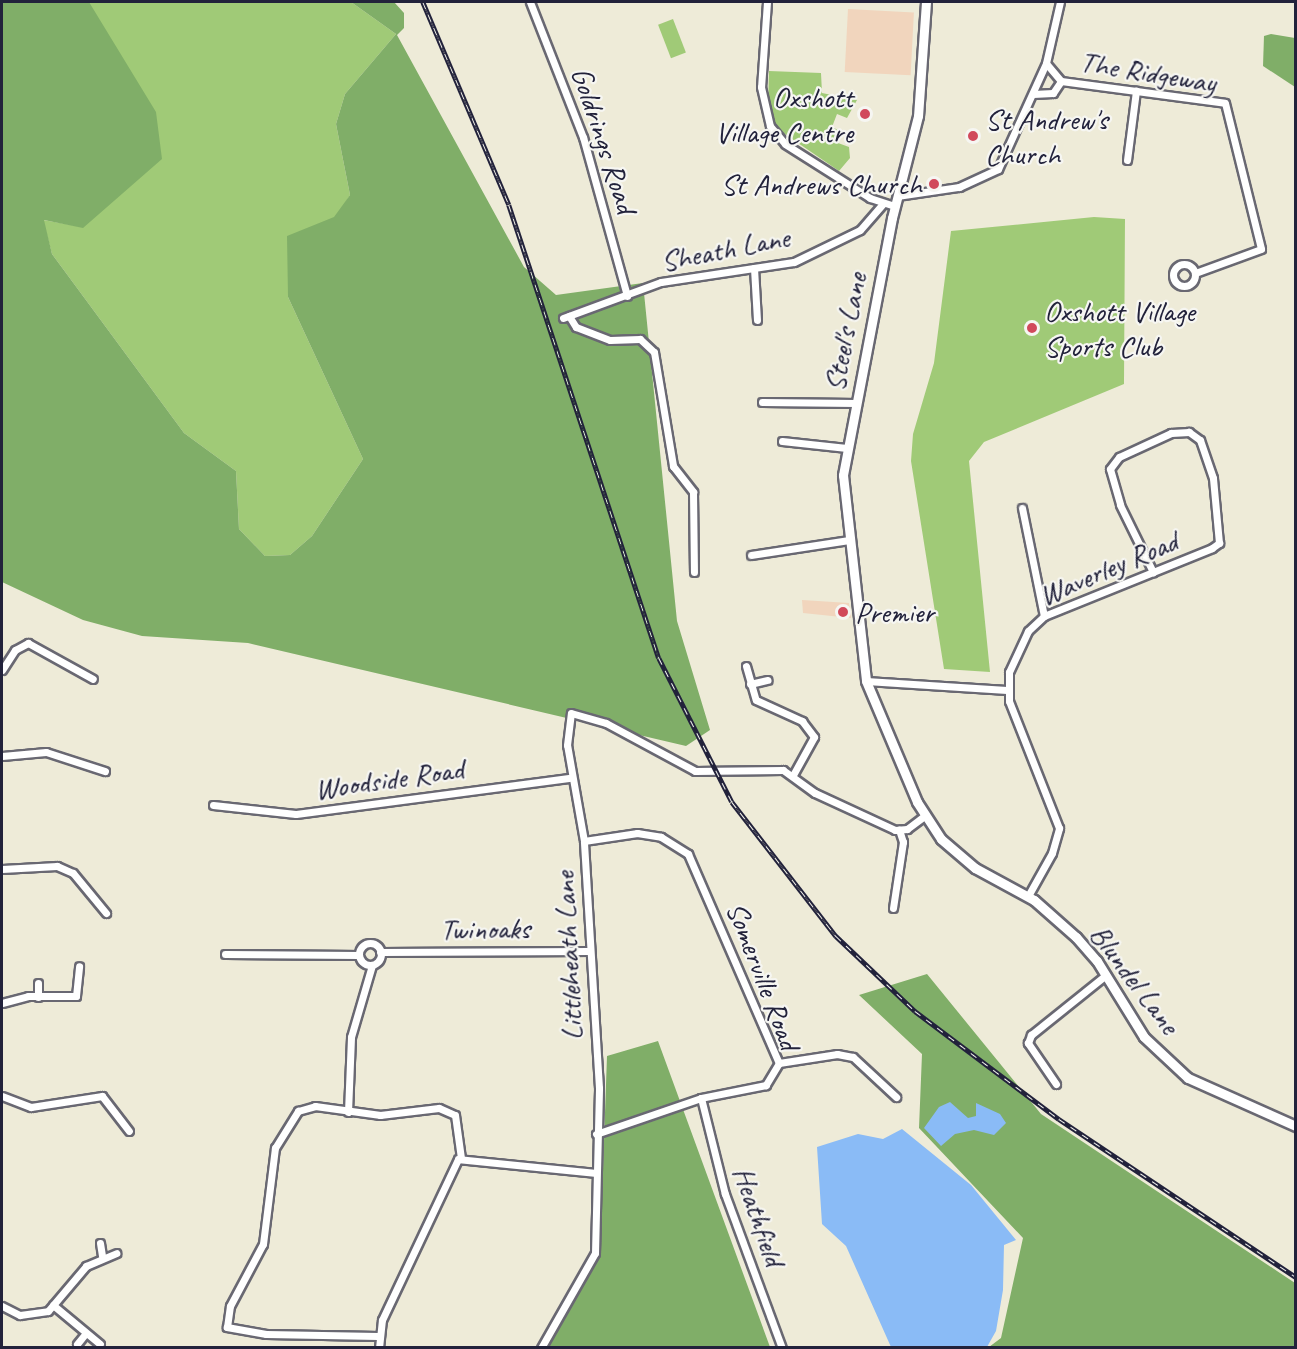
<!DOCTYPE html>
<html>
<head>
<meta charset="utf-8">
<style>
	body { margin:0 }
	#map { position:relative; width:1297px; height:1349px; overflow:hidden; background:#eeebd8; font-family:Caveat,sans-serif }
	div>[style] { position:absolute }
	.built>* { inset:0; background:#f1d5bd; transform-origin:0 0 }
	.green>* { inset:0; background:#a0ca77; transform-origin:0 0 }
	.forest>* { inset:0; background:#80ae68 }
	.water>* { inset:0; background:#8abbf6 }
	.roads { filter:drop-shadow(2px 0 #696872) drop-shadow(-2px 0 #696872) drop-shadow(0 2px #696872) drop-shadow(0 -2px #696872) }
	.minor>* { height:7px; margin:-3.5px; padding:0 3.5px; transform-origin:3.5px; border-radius:3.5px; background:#fff }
	.minor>.ring { margin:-3.5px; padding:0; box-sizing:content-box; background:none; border:7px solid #fff; border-radius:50% }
	.tertiary>* { height:9px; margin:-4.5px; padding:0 4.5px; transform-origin:4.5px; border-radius:4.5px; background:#fff }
	.rail>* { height:4.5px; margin-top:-2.25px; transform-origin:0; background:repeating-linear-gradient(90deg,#f6f6f2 0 7px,#22223b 0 14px); box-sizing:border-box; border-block:2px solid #22223b }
	.dots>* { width:16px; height:16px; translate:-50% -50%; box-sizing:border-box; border:3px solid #f6f6f2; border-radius:50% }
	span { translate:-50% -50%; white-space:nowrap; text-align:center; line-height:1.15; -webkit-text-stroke:4.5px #f6f6f2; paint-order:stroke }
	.street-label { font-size:30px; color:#22223b }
	.poi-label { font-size:30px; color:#22223b }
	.right { translate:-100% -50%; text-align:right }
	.left { translate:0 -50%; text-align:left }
	.frame { position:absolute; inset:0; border:3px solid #22223b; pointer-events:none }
</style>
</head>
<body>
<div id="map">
	<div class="built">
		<i style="left:848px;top:9px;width:66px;height:63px;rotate:3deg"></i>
		<i style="clip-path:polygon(802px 600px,849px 603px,851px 618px,803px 613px)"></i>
	</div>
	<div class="green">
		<i style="clip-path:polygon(89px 2px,351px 2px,396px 34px,345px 94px,336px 124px,350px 195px,288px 297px,363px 459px,312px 536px,290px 555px,265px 556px,239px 529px,236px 471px,184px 433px,52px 254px,43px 220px,83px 227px)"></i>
		<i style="left:673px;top:19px;width:36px;height:16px;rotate:69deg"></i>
		<i style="clip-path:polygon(769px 71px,821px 73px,822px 93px,857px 100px,847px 118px,837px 114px,832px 127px,842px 132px,838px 143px,849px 147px,850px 158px,839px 171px,776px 128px,768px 107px)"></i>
		<i style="clip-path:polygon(1094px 217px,1125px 219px,1124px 384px,984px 442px,969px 461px,990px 672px,944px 669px,911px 461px,913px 434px,934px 363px,951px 231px)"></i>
	</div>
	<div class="forest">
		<i style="clip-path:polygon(2px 2px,89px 2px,156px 112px,162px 159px,83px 228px,44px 220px,52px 254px,184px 433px,236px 471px,239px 529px,265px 556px,290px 555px,312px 536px,363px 459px,288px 297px,287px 236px,334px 217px,350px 195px,336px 124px,345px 94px,396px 34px,351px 2px,394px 2px,404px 13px,404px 28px,397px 35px,524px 267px,556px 295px,643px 283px,677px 621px,710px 730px,686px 746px,248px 643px,142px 636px,83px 620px,2px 582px)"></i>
		<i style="clip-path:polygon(1271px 34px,1295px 38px,1295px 87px,1263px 66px,1264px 36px)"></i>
		<i style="clip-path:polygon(927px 974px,1041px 1114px,1295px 1283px,1295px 1347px,989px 1347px,1001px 1338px,1023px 1238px,919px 1128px,922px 1054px,859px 995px)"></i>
		<i style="clip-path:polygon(658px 1041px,770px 1347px,541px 1348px,600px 1254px,607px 1056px)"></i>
	</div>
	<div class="water">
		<i style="clip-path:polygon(950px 1102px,968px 1118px,976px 1116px,976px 1103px,1000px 1114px,1006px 1123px,994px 1135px,974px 1130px,955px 1134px,941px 1146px,924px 1128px,939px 1107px)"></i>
		<i style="clip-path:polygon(902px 1129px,971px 1185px,1016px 1240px,1004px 1245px,1003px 1290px,996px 1331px,987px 1347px,891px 1347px,846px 1246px,822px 1224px,817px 1147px,858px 1134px,883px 1139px)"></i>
	</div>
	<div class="roads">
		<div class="minor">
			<i style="left:530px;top:2px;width:145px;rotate:68.6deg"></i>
			<i style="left:583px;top:137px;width:165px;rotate:74.5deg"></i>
			<i style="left:767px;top:2px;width:85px;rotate:94deg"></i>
			<i style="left:761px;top:87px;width:40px;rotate:77deg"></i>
			<i style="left:770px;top:126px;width:23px;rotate:50deg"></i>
			<i style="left:785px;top:144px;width:101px;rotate:32.4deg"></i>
			<i style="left:870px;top:198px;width:25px;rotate:18deg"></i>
			<i style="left:1061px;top:81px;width:165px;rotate:7.6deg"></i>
			<i style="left:1225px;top:103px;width:150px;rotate:76.1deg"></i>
			<i style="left:1261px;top:249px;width:70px;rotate:160deg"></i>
			<i style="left:1033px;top:94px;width:20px;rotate:-3deg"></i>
			<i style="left:1053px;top:93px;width:14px;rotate:-56deg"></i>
			<i style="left:1061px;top:81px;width:23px;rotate:-130deg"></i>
			<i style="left:1127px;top:160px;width:70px;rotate:-82.6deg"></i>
			<i style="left:897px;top:196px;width:63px;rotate:-8.3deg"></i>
			<i style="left:959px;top:187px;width:43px;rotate:-24.8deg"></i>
			<i style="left:998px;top:169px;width:116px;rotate:-65.6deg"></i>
			<i style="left:1046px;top:63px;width:63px;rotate:-77.1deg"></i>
			<i class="ring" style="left:1173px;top:264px;width:15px;height:15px"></i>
			<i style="left:754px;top:268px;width:52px;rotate:86.7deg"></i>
			<i style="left:569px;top:316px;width:13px;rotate:58deg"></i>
			<i style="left:576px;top:327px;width:36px;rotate:21deg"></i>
			<i style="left:610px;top:340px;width:30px;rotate:-2deg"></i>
			<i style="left:640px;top:339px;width:19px;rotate:43deg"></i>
			<i style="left:654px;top:352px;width:116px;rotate:80.5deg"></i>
			<i style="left:673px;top:466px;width:33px;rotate:52deg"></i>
			<i style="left:693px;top:492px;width:80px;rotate:89.3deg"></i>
			<i style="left:563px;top:318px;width:104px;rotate:-20.2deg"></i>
			<i style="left:661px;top:282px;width:134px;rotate:-8.6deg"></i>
			<i style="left:794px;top:262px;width:73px;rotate:-25.9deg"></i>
			<i style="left:860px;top:230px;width:35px;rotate:-49deg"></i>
			<i style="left:762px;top:402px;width:94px;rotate:0.6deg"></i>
			<i style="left:782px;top:441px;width:65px;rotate:6.1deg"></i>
			<i style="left:1022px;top:508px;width:110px;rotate:78.5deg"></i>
			<i style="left:751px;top:555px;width:99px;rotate:-8.7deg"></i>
			<i style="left:746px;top:666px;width:35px;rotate:74deg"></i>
			<i style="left:756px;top:700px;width:51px;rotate:24.5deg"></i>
			<i style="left:802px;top:721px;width:20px;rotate:53deg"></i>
			<i style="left:814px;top:737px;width:43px;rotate:118.9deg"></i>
			<i style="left:2px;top:670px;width:24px;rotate:-57deg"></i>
			<i style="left:15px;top:650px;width:15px;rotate:-28deg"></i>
			<i style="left:28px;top:643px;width:74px;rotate:29deg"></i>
			<i style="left:866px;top:681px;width:141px;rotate:3.7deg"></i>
			<i style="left:750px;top:684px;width:18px;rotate:-13deg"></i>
			<i style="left:2px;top:756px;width:44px;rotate:-5.2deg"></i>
			<i style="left:46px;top:752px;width:62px;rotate:17.9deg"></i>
			<i style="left:213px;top:805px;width:83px;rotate:6.2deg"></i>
			<i style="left:296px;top:814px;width:277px;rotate:-7.5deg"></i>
			<i style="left:584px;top:841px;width:54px;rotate:-8.6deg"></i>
			<i style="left:637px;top:833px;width:24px;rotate:9deg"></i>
			<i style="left:661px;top:837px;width:32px;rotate:32deg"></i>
			<i style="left:688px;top:854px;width:228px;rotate:66.5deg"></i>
			<i style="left:779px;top:1063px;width:26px;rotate:121deg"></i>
			<i style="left:766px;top:1085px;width:66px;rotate:168.7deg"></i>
			<i style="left:701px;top:1098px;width:111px;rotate:161.1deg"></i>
			<i style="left:2px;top:869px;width:55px;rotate:-3.1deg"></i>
			<i style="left:57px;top:866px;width:17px;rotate:24deg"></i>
			<i style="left:73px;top:873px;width:52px;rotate:50.5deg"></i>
			<i style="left:1028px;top:896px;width:49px;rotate:-60.8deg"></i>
			<i style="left:1052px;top:853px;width:26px;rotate:-74deg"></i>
			<i style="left:1059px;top:828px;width:136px;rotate:-111.5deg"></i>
			<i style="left:1009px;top:701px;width:29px;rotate:-90deg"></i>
			<i style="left:1009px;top:672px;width:45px;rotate:-65.1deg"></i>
			<i style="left:1028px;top:631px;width:22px;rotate:-43deg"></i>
			<i style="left:1044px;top:616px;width:181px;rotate:-22deg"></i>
			<i style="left:1212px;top:548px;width:9px;rotate:-36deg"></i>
			<i style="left:1219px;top:543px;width:65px;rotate:-95.3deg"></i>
			<i style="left:1213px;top:478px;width:40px;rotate:-108.9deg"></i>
			<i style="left:1200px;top:440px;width:14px;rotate:-144deg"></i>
			<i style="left:1189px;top:432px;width:18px;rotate:177deg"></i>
			<i style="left:1171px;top:433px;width:57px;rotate:155.2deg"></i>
			<i style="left:1119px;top:457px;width:15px;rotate:127deg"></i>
			<i style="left:1110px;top:469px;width:37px;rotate:74deg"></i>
			<i style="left:1120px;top:505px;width:75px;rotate:63.8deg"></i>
			<i style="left:893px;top:908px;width:67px;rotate:-81.4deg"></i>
			<i style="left:903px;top:842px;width:13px;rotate:-108deg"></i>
			<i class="ring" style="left:359px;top:943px;width:15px;height:15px"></i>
			<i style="left:380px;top:952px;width:210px;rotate:-0.3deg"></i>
			<i style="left:225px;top:954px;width:134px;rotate:0.4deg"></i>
			<i style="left:38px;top:997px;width:14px;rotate:-90deg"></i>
			<i style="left:2px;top:1003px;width:27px;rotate:-15deg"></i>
			<i style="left:28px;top:996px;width:48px"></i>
			<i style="left:76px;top:996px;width:30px;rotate:-84deg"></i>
			<i style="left:779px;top:1063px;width:59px;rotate:-8.8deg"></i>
			<i style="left:837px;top:1054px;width:16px;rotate:11deg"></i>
			<i style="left:853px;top:1057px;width:59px;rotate:42.9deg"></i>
			<i style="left:1056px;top:1084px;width:50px;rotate:-124.3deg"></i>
			<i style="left:1028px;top:1043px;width:9px;rotate:-69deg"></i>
			<i style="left:1031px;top:1035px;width:96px;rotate:-38.7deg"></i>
			<i style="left:2px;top:1096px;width:31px;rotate:21deg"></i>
			<i style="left:31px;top:1107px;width:72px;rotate:-8.8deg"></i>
			<i style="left:102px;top:1096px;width:44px;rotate:52.4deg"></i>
			<i style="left:701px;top:1098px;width:99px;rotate:76deg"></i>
			<i style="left:725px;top:1194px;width:164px;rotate:69.7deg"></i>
			<i style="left:348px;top:1112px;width:75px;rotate:-87.7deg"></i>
			<i style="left:351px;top:1037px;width:75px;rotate:-73.7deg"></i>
			<i style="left:100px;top:1243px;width:13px;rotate:81deg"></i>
			<i style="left:53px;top:1305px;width:61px;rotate:39.7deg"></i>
			<i style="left:2px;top:1306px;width:20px;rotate:27deg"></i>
			<i style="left:20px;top:1315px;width:28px;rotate:-8deg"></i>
			<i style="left:48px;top:1311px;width:59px;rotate:-49.8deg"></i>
			<i style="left:86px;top:1266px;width:33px;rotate:-23deg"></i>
			<i style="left:378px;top:1336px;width:112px;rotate:-179deg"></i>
			<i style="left:266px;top:1334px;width:40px;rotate:-170deg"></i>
			<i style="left:227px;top:1327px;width:21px;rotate:-82deg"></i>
			<i style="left:230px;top:1306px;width:70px;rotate:-62deg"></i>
			<i style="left:263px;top:1244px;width:97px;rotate:-82.9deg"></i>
			<i style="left:275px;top:1148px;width:44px;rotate:-58.1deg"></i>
			<i style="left:298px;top:1111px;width:18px;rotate:-16deg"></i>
			<i style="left:315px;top:1106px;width:66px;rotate:7.9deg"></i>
			<i style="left:380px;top:1115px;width:59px;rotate:-6.8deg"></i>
			<i style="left:439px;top:1108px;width:17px;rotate:24deg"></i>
			<i style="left:455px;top:1115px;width:43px;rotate:82.1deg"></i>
			<i style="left:77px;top:1344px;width:14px;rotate:-51deg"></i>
			<i style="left:379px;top:1348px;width:28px;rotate:-84deg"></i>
			<i style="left:382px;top:1320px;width:178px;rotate:-64.7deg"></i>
			<i style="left:458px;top:1159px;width:138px;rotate:5.8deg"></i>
			<i style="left:541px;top:1348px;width:109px;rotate:-60.4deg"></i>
			<i style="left:595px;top:1253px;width:165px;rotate:-88.6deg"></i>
			<i style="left:599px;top:1088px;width:247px;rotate:-93.5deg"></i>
			<i style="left:584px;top:841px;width:97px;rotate:-100deg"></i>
			<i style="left:567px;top:745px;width:32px;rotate:-83deg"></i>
			<i style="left:571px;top:713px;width:36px;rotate:16deg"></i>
			<i style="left:606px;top:723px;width:101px;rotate:28.3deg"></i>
			<i style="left:695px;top:771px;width:88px;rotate:-0.7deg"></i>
			<i style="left:783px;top:770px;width:39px;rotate:36deg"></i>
			<i style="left:815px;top:793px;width:88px;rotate:24.8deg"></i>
			<i style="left:895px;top:830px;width:12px;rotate:-5deg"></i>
			<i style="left:907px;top:829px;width:21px;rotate:-37deg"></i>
		</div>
		<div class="tertiary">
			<i style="left:926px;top:2px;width:114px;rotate:94deg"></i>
			<i style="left:918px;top:116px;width:105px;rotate:104.3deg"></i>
			<i style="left:892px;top:218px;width:262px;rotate:100.8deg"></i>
			<i style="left:843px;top:475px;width:207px;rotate:83.6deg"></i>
			<i style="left:866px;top:681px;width:131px;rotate:67.1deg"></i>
			<i style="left:917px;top:802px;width:44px;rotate:57deg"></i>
			<i style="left:941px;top:839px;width:45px;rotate:40.5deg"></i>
			<i style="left:975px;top:868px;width:67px;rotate:28.5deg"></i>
			<i style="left:1034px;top:900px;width:56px;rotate:41.4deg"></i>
			<i style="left:1076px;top:937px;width:32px;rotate:49deg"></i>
			<i style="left:1097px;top:961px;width:89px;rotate:58.3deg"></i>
			<i style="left:1144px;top:1037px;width:60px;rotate:43deg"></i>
			<i style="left:1188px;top:1078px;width:118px;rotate:24deg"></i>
		</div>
	</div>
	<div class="rail">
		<i style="left:423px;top:2px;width:220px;rotate:67deg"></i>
		<i style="left:509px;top:205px;width:477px;rotate:71.7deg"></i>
		<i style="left:659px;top:658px;width:161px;rotate:63.1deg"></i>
		<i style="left:732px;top:802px;width:170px;rotate:52.2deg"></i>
		<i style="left:836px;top:936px;width:109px;rotate:43.5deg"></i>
		<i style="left:915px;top:1011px;width:180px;rotate:36.9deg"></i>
		<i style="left:1059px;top:1119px;width:285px;rotate:33.7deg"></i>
	</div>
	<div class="dots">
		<i style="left:865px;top:114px;background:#d1495b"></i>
		<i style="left:973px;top:136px;background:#d1495b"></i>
		<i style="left:934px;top:184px;background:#d1495b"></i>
		<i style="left:1032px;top:328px;background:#d1495b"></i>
		<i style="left:843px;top:612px;background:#d1495b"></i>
	</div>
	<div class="street-label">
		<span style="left:1148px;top:72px;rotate:9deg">The Ridgeway</span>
		<span style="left:604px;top:140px;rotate:72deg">Goldrings Road</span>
		<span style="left:725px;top:249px;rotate:-11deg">Sheath Lane</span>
		<span style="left:845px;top:332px;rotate:-79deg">Steel's Lane</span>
		<span style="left:1108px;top:568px;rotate:-23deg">Waverley Road</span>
		<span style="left:389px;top:779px;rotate:-8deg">Woodside Road</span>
		<span style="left:485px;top:929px;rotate:-1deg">Twinoaks</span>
		<span style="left:568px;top:956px;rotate:-93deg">Littleheath Lane</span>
		<span style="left:763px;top:976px;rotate:69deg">Somerville Road</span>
		<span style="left:1135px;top:979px;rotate:53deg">Blundel Lane</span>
		<span style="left:759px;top:1216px;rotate:71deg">Heathfield</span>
	</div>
	<div class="poi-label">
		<span class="right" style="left:853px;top:114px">Oxshott<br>Village Centre</span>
		<span class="left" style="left:985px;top:136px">St Andrew's<br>Church</span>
		<span class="right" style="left:922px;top:184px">St Andrews Church</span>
		<span class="left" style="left:1044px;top:328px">Oxshott Village<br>Sports Club</span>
		<span class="left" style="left:855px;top:612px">Premier</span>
	</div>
	<div class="frame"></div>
</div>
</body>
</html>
